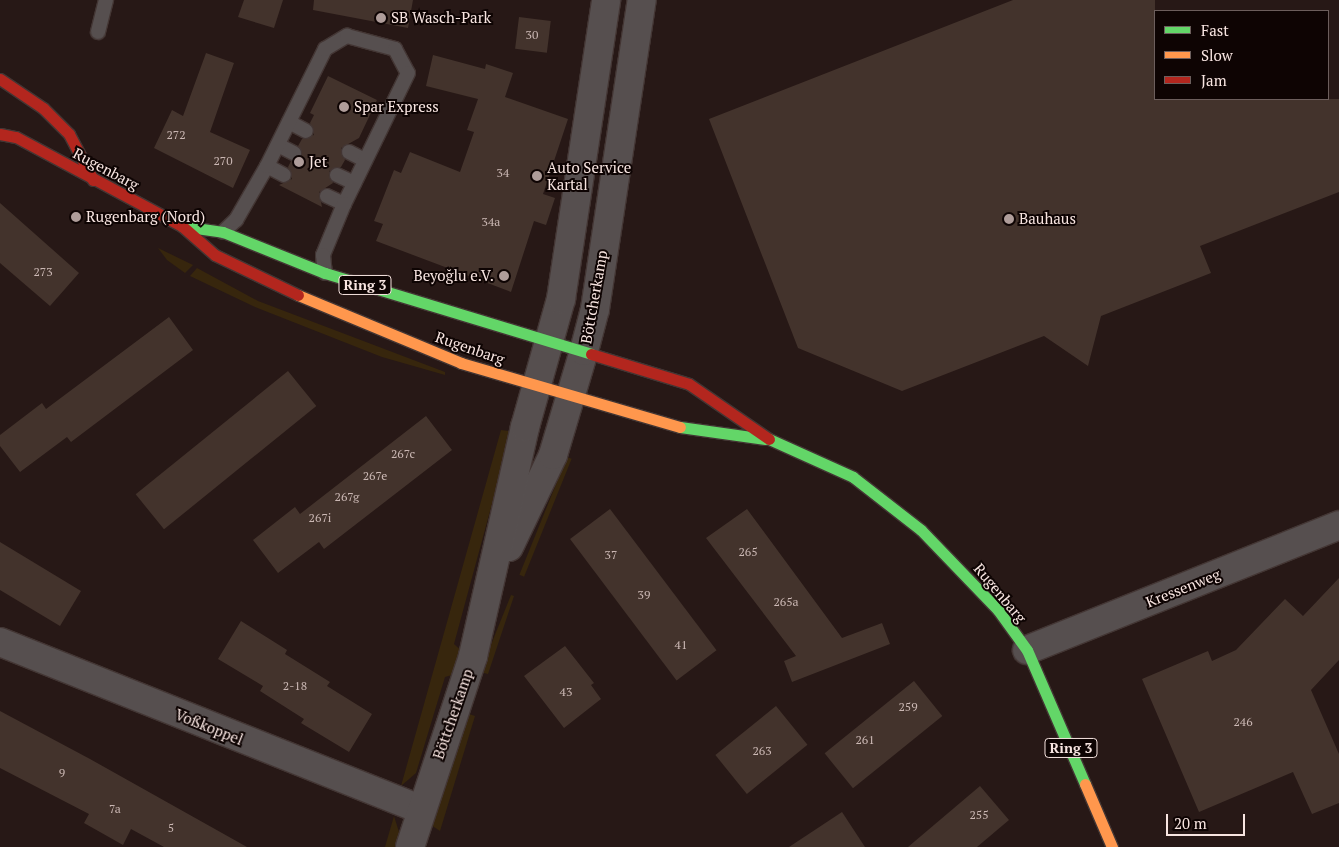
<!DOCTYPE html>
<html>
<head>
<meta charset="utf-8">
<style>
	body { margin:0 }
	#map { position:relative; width:1339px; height:847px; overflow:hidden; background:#271816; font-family:"PT Serif",serif }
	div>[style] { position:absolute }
	.green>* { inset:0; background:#37260d; transform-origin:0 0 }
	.building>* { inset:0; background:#43332c; transform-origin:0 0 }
	.roads { filter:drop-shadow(1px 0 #433634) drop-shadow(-1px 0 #433634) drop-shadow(0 1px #433634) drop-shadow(0 -1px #433634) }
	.lane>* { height:14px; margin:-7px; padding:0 7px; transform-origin:7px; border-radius:7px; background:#564f4f }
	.street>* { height:28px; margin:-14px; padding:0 14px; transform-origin:14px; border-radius:14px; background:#564f4f }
	.fast>* { height:11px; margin:-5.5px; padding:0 5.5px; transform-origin:5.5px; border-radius:5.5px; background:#63d668 }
	.slow>* { height:11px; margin:-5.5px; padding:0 5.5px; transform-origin:5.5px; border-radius:5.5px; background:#ff974d }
	.jam>* { height:11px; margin:-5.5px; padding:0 5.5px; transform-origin:5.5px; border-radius:5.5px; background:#b3261e }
	.dots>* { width:14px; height:14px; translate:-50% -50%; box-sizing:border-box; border:2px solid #0e0403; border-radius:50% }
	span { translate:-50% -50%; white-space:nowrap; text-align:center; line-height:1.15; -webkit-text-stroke:4px #0e0403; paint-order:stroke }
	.number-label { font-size:12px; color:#cbb8b4 }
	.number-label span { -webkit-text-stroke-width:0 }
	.shield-label span { padding:1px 4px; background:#0e0403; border:1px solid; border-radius:4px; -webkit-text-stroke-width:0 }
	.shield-label { font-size:14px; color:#f8e5e1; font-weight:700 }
	.poi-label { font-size:15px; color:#f8e5e1 }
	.left { translate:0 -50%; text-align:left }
	.right { translate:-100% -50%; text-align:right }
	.street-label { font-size:15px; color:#f8e5e1 }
	.legend { position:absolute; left:1154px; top:10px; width:175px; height:90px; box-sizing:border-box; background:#0e0403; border:1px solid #6c5e5c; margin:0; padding:6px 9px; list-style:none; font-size:15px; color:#f8e5e1 }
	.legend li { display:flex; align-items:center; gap:10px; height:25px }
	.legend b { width:25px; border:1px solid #6c5e5c }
	.scale { position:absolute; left:1166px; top:814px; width:79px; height:22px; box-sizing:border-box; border:2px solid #f8e5e1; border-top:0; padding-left:6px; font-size:15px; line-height:18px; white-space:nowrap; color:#f8e5e1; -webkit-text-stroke:4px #0e0403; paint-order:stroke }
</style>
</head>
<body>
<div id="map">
	<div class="green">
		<i style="clip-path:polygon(158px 248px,193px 265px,185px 273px,167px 260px)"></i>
		<i style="clip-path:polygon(197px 268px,258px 301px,445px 372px,445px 375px,382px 357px,255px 307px,190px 276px)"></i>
		<i style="clip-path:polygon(501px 430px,509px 431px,509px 441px,454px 644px,465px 654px,459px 673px,445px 677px,416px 773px,401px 786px)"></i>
		<i style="left:567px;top:457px;width:5px;height:127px;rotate:22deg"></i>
		<i style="clip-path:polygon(511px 595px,514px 596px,488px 674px,480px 672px)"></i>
		<i style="clip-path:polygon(469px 714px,475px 716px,440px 831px,431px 825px,463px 716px)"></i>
		<i style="clip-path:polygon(394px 816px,399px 832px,397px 847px,385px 847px)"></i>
	</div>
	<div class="building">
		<i style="clip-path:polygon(244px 0,283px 0,274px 28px,238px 17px)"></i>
		<i style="clip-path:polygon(314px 0,413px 0,408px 28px,313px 10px)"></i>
		<i style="clip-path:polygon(1013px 0,1155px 0,1155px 99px,1339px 99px,1339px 192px,1200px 246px,1211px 273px,1101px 316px,1088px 366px,1044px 336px,902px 391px,798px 348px,709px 119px)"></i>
		<i style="left:519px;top:17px;width:32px;height:32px;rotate:7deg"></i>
		<i style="clip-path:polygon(206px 53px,234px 63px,210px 132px,250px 150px,233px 188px,154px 148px,172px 110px,183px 116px)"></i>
		<i style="clip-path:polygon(433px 55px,485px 69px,486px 64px,513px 73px,505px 97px,568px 119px,543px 194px,555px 198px,546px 225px,534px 221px,511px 292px,376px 241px,383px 224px,374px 221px,394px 170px,401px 173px,410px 152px,460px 172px,474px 132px,467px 130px,478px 99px,426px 86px)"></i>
		<i style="clip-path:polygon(328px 76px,377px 100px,359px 138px,341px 148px,345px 160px,341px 167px,329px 171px,333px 183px,319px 192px,322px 207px,279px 185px,292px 179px,288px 167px,291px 161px,302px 156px,298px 146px,302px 139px,314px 135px,310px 123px,314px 115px,310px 113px)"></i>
		<i style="clip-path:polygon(0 203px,79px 273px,50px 306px,0 263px)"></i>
		<i style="clip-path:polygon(169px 317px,193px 350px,71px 442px,67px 437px,20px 472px,0 446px,0 435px,42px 403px,46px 409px)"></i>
		<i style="left:288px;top:371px;width:45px;height:196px;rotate:51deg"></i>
		<i style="clip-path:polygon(426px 416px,452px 450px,324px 549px,319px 542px,278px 573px,253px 540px,295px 507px,300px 514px)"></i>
		<i style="left:610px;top:509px;width:177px;height:50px;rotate:53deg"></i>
		<i style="clip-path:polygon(747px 509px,842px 638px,882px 623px,890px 644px,792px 682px,784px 661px,796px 656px,706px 538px)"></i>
		<i style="clip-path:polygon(0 542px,81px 591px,60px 626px,0 590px)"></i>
		<i style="clip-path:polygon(1339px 578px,1339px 660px,1311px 690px,1339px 754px,1339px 803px,1312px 814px,1293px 772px,1199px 812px,1142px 679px,1208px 651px,1212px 661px,1236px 650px,1285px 599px,1303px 616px)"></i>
		<i style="clip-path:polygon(241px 621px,287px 650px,285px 654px,330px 682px,327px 686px,372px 714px,349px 752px,301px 723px,304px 719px,260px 691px,263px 686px,218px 659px)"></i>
		<i style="clip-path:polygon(565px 646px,594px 683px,591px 685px,601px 699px,564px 728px,524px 676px)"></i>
		<i style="left:914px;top:681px;width:45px;height:115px;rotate:51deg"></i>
		<i style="left:776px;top:706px;width:50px;height:78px;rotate:51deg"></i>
		<i style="clip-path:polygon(0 711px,90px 759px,247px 847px,164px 847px,131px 829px,123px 845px,84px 823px,89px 814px,0 768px)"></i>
		<i style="clip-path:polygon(980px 786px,1009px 820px,977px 847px,908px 847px)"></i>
		<i style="clip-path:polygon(842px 812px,865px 847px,789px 847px)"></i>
	</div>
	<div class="roads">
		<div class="lane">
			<i style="left:98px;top:32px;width:33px;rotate:-76deg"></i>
			<i style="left:289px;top:122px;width:19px;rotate:28deg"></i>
			<i style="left:278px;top:145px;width:18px;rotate:27deg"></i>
			<i style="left:349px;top:152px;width:18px;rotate:27deg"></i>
			<i style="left:267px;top:166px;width:19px;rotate:28deg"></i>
			<i style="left:337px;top:175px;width:19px;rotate:25deg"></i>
			<i style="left:327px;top:196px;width:19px;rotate:25deg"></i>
			<i style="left:223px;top:232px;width:18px;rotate:-43deg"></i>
			<i style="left:236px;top:220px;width:62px;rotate:-60.1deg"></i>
			<i style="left:267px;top:166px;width:131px;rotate:-63.6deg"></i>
			<i style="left:325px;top:49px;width:26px;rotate:-31deg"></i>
			<i style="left:347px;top:36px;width:50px;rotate:15.2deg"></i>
			<i style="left:395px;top:49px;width:27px;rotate:62deg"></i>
			<i style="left:408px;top:73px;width:146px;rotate:116deg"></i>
			<i style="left:344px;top:204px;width:55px;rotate:112.4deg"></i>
			<i style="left:323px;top:255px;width:18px;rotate:84deg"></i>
		</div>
		<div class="street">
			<i style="left:509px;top:547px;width:102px;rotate:-64.4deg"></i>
			<i style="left:553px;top:455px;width:109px;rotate:-73.4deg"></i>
			<i style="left:584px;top:351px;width:43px;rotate:-75.3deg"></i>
			<i style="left:595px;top:309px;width:313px;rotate:-81.4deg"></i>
			<i style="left:0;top:642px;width:451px;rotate:21.7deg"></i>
			<i style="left:1027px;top:650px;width:336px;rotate:-21.8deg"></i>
			<i style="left:410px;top:847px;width:201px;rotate:-71.7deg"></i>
			<i style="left:473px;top:656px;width:235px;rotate:-77.2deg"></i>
			<i style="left:525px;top:427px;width:133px;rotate:-74.3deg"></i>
			<i style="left:561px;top:299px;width:302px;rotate:-81.4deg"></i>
		</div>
		<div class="fast">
			<i style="left:182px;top:226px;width:41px;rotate:8.3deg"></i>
			<i style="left:223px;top:232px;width:110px;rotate:21.9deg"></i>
			<i style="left:325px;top:273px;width:278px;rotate:16.9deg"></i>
			<i style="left:680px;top:427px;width:86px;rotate:8deg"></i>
			<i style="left:769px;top:439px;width:92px;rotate:24.3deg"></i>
			<i style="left:853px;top:477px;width:86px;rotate:37.9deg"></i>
			<i style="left:921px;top:530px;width:111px;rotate:46.1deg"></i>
			<i style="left:998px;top:610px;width:49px;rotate:54.1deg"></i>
			<i style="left:1027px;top:650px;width:146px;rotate:66.6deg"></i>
		</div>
		<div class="slow">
			<i style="left:298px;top:295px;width:177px;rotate:22.6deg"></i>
			<i style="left:461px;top:363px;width:228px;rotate:16.3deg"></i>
			<i style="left:1085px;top:784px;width:69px;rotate:66.8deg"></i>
		</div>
		<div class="jam">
			<i style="left:0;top:79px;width:52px;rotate:34deg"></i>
			<i style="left:43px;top:108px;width:37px;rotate:45deg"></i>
			<i style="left:69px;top:134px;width:52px;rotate:62.4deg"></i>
			<i style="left:0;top:134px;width:16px;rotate:11deg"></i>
			<i style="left:16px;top:137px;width:188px;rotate:28.2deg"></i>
			<i style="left:182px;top:226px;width:44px;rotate:41.3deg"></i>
			<i style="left:215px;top:255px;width:92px;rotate:25.7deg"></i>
			<i style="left:591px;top:354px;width:102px;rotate:17deg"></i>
			<i style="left:689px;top:384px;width:97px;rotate:34.5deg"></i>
		</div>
	</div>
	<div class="dots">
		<i style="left:381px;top:18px;background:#af9d9a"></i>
		<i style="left:344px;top:107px;background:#af9d9a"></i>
		<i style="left:299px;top:162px;background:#af9d9a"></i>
		<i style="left:537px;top:176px;background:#af9d9a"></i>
		<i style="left:76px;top:217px;background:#af9d9a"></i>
		<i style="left:1009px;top:219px;background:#af9d9a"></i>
		<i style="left:504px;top:276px;background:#af9d9a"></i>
	</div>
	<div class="number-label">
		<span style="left:532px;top:35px">30</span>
		<span style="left:176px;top:135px">272</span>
		<span style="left:223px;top:161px">270</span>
		<span style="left:503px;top:173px">34</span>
		<span style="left:491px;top:222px">34a</span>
		<span style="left:43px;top:272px">273</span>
		<span style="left:403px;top:454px">267c</span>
		<span style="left:375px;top:476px">267e</span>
		<span style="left:347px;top:497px">267g</span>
		<span style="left:320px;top:518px">267i</span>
		<span style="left:748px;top:552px">265</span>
		<span style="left:611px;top:555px">37</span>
		<span style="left:644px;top:595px">39</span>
		<span style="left:786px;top:602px">265a</span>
		<span style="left:681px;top:645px">41</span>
		<span style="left:295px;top:686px">2-18</span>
		<span style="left:566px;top:692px">43</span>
		<span style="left:908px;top:707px">259</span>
		<span style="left:1243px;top:722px">246</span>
		<span style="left:865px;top:740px">261</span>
		<span style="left:762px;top:751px">263</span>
		<span style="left:62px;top:773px">9</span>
		<span style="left:115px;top:809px">7a</span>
		<span style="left:979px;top:815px">255</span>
		<span style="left:171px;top:828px">5</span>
	</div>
	<div class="shield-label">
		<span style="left:365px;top:285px">Ring 3</span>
		<span style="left:1071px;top:748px">Ring 3</span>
	</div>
	<div class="poi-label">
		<span class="left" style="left:391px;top:18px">SB Wasch-Park</span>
		<span class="left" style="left:354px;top:107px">Spar Express</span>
		<span class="left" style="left:309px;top:162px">Jet</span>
		<span class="left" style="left:547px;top:176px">Auto Service<br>Kartal</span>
		<span class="left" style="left:86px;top:217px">Rugenbarg (Nord)</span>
		<span class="left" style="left:1019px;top:219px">Bauhaus</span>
		<span class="right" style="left:494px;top:276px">Beyoğlu e.V.</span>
	</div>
	<div class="street-label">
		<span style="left:106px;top:169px;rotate:28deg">Rugenbarg</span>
		<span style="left:594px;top:297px;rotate:-80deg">Böttcherkamp</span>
		<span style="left:470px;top:348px;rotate:19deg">Rugenbarg</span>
		<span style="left:1183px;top:588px;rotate:-22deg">Kressenweg</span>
		<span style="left:1000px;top:593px;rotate:50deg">Rugenbarg</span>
		<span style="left:453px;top:714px;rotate:-71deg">Böttcherkamp</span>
		<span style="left:209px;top:727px;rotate:22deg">Voßkoppel</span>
	</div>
	<ul class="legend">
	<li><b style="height:6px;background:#63d668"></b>Fast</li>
	<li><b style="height:6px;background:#ff974d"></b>Slow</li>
	<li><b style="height:6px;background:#b3261e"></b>Jam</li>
	</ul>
	<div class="scale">20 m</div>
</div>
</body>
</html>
